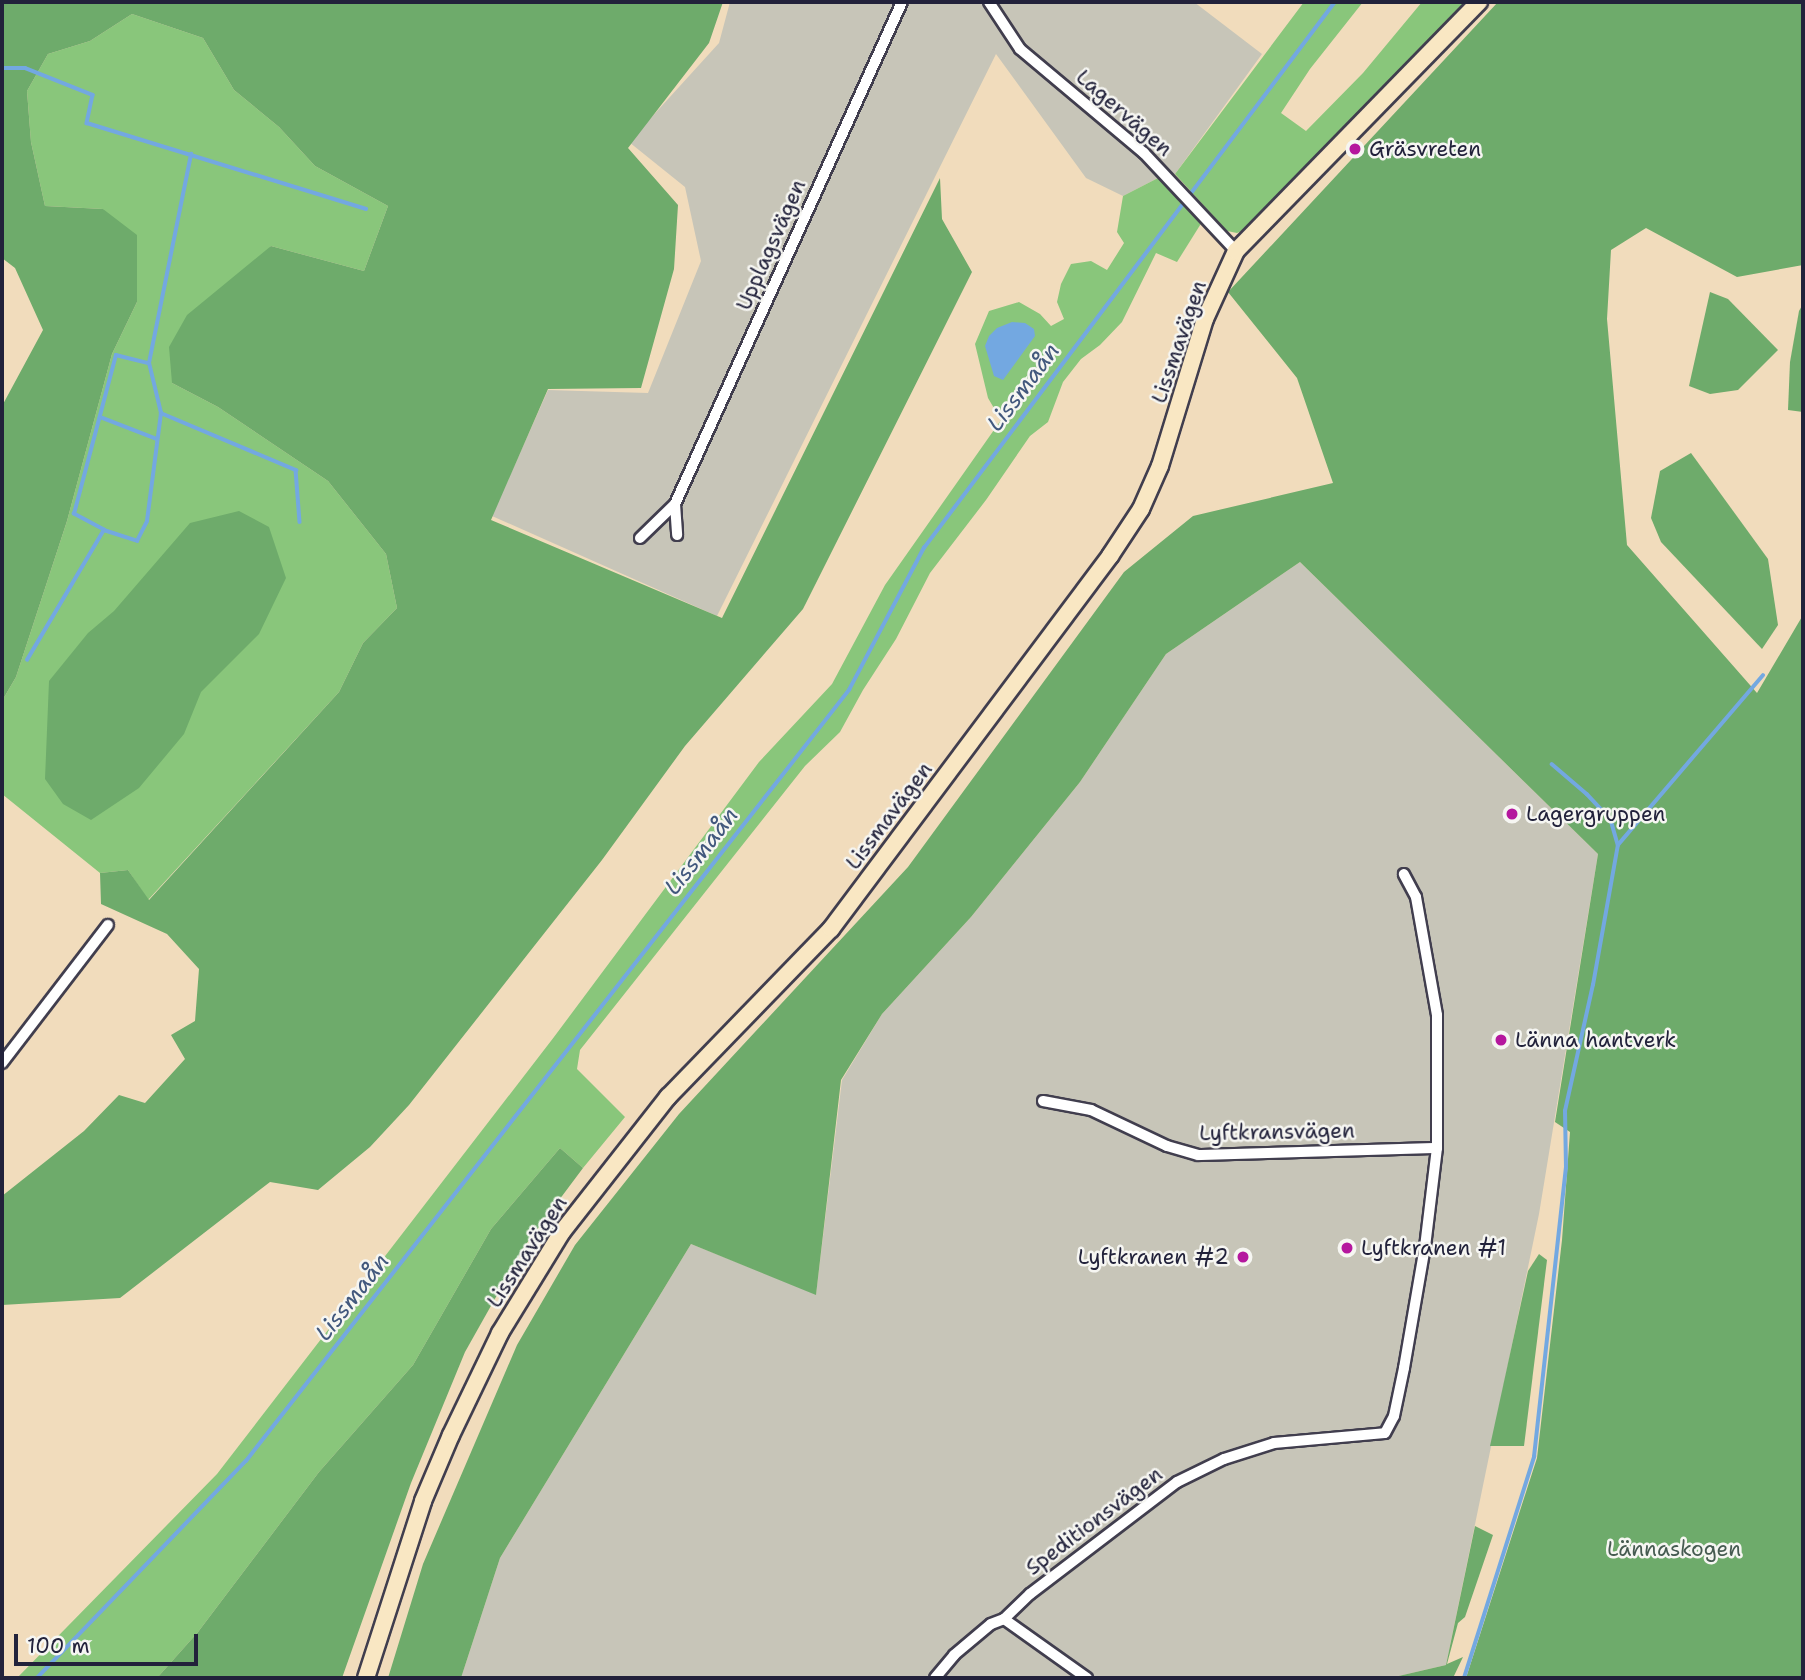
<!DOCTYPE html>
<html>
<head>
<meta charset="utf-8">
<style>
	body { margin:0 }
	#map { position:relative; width:1805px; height:1680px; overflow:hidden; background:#f1dcbc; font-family:"Shantell Sans",sans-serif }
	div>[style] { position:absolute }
	.industrial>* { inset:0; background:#c7c5b8 }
	.green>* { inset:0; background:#89c67b }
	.forest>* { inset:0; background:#6eab6b }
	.water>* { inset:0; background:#73a8e1 }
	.stream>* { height:3.5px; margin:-1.75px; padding:0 1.75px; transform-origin:1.75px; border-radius:1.75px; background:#73a8e1 }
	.roads { filter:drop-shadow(2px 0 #413e4e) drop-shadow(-2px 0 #413e4e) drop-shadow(0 2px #413e4e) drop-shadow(0 -2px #413e4e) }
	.street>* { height:10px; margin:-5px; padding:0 5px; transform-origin:5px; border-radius:5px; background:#fff }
	.secondary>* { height:16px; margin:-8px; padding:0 8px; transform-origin:8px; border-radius:8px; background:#f9e7c3 }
	.dots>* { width:19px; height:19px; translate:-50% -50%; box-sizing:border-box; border:4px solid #f6f6f2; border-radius:50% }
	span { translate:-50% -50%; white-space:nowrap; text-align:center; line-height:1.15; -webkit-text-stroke:5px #f6f6f2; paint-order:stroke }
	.street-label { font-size:21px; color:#22223b }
	.poi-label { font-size:21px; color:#22223b }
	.left { translate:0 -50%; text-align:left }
	.right { translate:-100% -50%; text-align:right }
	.park-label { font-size:21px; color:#465b51 }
	.water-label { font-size:23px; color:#42587d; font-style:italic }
	.frame { position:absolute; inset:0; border:4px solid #22223b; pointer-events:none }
	.scale { position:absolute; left:14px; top:1634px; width:184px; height:32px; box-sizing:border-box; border:4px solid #22223b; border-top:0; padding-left:9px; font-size:21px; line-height:24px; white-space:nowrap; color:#22223b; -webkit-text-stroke:5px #f6f6f2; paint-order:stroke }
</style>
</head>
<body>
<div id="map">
	<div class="industrial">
		<i style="clip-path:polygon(730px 2px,1194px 2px,1262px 54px,1175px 174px,1158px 178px,1123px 196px,1086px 178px,996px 54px,717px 616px,492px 516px,548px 390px,648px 393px,701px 261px,685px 187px,629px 142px,719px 43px)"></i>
		<i style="clip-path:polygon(1300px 562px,1598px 854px,1539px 1214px,1446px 1665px,1390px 1678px,461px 1678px,500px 1558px,691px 1244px,816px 1294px,842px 1080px,882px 1014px,971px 917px,1080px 782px,1166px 654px)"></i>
	</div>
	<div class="green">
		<i style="clip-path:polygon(1304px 2px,1363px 2px,1310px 69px,1281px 113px,1306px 131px,1363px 73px,1422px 2px,1466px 2px,1249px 228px,1237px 233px,1227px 231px,1175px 174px)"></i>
		<i style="clip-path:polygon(132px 14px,203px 38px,234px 90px,279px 127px,315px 166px,388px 206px,364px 271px,271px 246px,172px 383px,218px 407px,328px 481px,386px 554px,397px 608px,363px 643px,339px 692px,148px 900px,128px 870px,100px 873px,2px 794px,2px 701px,16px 677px,67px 521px,112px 354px,137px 302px,103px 209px,45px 206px,31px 142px,27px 91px,48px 54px,90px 41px)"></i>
		<i style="clip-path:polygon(1158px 178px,1202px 222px,1177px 262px,1156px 253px,1122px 322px,1100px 345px,1081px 359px,1063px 382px,1048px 422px,1030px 436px,986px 500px,930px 573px,896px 639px,863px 690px,840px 732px,805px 766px,580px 1050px,577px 1069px,625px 1117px,583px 1168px,560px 1148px,491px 1229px,413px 1365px,319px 1472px,198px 1632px,157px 1678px,17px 1678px,217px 1474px,554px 1037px,759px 762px,832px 684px,885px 585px,1001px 420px,988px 398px,975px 344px,989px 311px,1019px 302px,1040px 314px,1051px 326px,1064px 319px,1057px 302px,1061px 284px,1071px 264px,1091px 261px,1107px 270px,1124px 243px,1117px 232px,1123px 196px)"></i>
	</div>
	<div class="forest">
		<i style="clip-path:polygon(2px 2px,723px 2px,709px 43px,628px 148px,678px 205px,674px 269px,641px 388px,548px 389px,491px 520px,722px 618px,940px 178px,942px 219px,972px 272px,803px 609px,685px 746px,602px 860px,409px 1105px,370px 1147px,318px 1190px,270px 1182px,120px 1298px,2px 1305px,2px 1196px,84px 1131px,119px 1095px,145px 1103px,185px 1059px,171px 1035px,195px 1021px,199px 969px,167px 934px,101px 904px,100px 873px,128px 870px,149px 900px,339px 692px,363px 643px,397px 608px,386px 554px,328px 481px,218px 407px,172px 383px,169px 347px,187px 315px,271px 246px,364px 271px,388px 206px,315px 166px,279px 127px,234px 90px,203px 38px,132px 14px,90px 41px,48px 54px,27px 91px,31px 142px,45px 206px,103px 209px,137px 235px,137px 302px,112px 354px,67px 521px,16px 677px,2px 701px,2px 406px,43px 330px,15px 268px,2px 258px)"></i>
		<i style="clip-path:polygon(1498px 2px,1803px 2px,1803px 265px,1737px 277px,1646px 228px,1611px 250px,1607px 319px,1627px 545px,1757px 693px,1803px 615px,1803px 1678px,1466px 1678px,1537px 1458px,1562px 1240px,1570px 1132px,1555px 1122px,1598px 854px,1300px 562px,1166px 654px,1080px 782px,971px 917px,882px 1014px,841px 1080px,816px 1295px,691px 1244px,500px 1558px,461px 1678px,388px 1678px,423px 1564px,517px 1345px,575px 1245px,679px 1114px,908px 867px,1124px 572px,1193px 516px,1333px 483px,1297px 378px,1228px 292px)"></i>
		<i style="clip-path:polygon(1710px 292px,1728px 299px,1778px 350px,1738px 390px,1710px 394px,1689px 386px)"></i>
		<i style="clip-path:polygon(1803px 304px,1803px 412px,1788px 410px,1790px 362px,1799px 311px)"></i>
		<i style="clip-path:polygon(1691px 453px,1768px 559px,1778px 625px,1762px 649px,1661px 542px,1651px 518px,1660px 471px)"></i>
		<i style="clip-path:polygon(239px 511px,269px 527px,286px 578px,259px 634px,201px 692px,184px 734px,139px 788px,91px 820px,63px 804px,45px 779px,49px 681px,88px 633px,114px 611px,190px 523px)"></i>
		<i style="clip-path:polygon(560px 1148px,583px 1168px,524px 1247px,465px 1352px,411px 1483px,342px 1678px,157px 1678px,198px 1632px,319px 1472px,413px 1365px,491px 1229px)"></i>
		<i style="clip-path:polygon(1539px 1254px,1547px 1260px,1524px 1446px,1490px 1446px,1528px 1271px)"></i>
		<i style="clip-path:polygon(1475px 1526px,1493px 1535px,1465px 1617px,1458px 1623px,1447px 1664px,1463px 1657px,1453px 1678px,1390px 1678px,1446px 1665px)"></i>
	</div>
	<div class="water">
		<i style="clip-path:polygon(1012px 322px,1025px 323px,1034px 329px,1035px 336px,1003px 380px,994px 376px,985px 346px,989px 336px,997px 328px)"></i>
	</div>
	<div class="stream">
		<i style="left:2px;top:68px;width:23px"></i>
		<i style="left:25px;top:68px;width:73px;rotate:21.7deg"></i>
		<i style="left:93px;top:95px;width:29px;rotate:102deg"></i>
		<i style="left:87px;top:123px;width:292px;rotate:17.1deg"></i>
		<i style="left:161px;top:413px;width:147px;rotate:22.9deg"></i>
		<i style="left:296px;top:470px;width:52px;rotate:85.6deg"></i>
		<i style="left:100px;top:417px;width:61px;rotate:21.1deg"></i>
		<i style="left:104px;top:530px;width:35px;rotate:18deg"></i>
		<i style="left:137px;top:541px;width:22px;rotate:-63deg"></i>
		<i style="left:147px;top:521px;width:109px;rotate:-82.6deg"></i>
		<i style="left:161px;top:413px;width:51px;rotate:-103.5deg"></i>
		<i style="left:149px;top:363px;width:213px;rotate:-78.6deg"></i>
		<i style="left:27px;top:660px;width:151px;rotate:-59.4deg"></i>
		<i style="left:104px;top:530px;width:34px;rotate:-152deg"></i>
		<i style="left:74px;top:514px;width:164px;rotate:-75.2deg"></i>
		<i style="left:116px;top:355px;width:34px;rotate:14deg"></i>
		<i style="left:1552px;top:764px;width:46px;rotate:40.6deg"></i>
		<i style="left:1587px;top:794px;width:35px;rotate:47deg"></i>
		<i style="left:1611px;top:820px;width:26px;rotate:74deg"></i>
		<i style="left:1618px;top:845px;width:223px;rotate:-49.5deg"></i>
		<i style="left:37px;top:1678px;width:301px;rotate:-46.1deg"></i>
		<i style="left:246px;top:1461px;width:979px;rotate:-51.97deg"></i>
		<i style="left:849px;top:690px;width:161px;rotate:-62.2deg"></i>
		<i style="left:924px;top:548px;width:683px;rotate:-53.03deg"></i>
		<i style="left:1464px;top:1678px;width:232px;rotate:-72.4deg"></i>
		<i style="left:1534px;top:1457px;width:291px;rotate:-83.7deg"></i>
		<i style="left:1566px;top:1168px;width:57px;rotate:-91deg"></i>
		<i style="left:1565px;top:1111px;width:129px;rotate:-77.5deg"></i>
		<i style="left:1593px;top:985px;width:142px;rotate:-79.9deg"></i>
	</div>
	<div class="roads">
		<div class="street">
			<i style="left:989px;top:2px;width:56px;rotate:56.6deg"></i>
			<i style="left:1020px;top:49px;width:162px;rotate:40deg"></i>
			<i style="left:1144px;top:153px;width:134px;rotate:46.8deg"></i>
			<i style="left:675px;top:504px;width:31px;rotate:86deg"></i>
			<i style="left:640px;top:538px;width:49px;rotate:-44.2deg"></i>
			<i style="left:675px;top:504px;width:551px;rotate:-65.67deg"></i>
			<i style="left:2px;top:1063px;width:174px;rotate:-52.5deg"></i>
			<i style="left:1043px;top:1101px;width:49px;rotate:10.6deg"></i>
			<i style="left:1091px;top:1110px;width:84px;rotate:25.3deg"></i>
			<i style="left:1167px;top:1146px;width:32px;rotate:16deg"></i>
			<i style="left:1198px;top:1155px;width:239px;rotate:-1.7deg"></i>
			<i style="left:1004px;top:1619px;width:102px;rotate:35.4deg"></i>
			<i style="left:935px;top:1678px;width:30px;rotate:-50deg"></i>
			<i style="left:954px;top:1655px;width:48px;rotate:-40deg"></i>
			<i style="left:991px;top:1624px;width:14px;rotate:-21deg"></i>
			<i style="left:1004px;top:1619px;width:36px;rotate:-44deg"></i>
			<i style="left:1030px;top:1594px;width:185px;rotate:-37.3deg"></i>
			<i style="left:1177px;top:1482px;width:52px;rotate:-26.1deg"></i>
			<i style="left:1224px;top:1459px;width:52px;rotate:-17.7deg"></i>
			<i style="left:1274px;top:1443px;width:111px;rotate:-5.1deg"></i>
			<i style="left:1385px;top:1433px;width:19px;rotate:-62deg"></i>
			<i style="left:1394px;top:1416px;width:49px;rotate:-78.2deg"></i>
			<i style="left:1404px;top:1368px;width:123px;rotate:-80.2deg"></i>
			<i style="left:1425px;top:1247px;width:100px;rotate:-83.1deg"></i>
			<i style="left:1437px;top:1148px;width:133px;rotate:-90deg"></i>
			<i style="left:1437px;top:1015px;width:120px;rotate:-100.1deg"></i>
			<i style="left:1416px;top:897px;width:26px;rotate:-118deg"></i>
		</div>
		<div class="secondary">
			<i style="left:366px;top:1678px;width:186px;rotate:-72.1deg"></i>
			<i style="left:423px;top:1501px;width:72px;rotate:-67deg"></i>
			<i style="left:451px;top:1435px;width:113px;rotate:-64.3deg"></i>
			<i style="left:500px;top:1333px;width:119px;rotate:-58.5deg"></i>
			<i style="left:562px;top:1232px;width:172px;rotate:-51.9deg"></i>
			<i style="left:668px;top:1097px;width:234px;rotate:-45.9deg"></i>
			<i style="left:831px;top:929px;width:466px;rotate:-53.2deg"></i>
			<i style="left:1110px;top:556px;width:56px;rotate:-56.6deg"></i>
			<i style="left:1141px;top:509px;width:47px;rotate:-66.2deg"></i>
			<i style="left:1160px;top:466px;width:154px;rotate:-73deg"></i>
			<i style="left:1205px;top:319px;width:75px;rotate:-65.5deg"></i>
			<i style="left:1236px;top:251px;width:348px;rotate:-45.7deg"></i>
		</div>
	</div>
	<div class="dots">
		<i style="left:1355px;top:149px;background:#b5179e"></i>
		<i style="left:1512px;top:814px;background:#b5179e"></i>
		<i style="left:1501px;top:1040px;background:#b5179e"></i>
		<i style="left:1347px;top:1248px;background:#b5179e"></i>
		<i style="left:1243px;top:1257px;background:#b5179e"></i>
	</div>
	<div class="street-label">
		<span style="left:1124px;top:113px;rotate:41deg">Lagervägen</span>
		<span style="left:771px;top:245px;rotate:-66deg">Upplagsvägen</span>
		<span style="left:1179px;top:342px;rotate:-71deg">Lissmavägen</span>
		<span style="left:889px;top:816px;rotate:-53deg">Lissmavägen</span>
		<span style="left:1277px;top:1132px;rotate:-1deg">Lyftkransvägen</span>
		<span style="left:527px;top:1252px;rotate:-57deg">Lissmavägen</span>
		<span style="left:1094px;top:1521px;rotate:-37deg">Speditionsvägen</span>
	</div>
	<div class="poi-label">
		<span class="left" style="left:1369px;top:149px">Gräsvreten</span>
		<span class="left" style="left:1526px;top:814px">Lagergruppen</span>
		<span class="left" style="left:1515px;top:1040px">Länna hantverk</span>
		<span class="left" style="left:1361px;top:1248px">Lyftkranen #1</span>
		<span class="right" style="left:1229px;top:1257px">Lyftkranen #2</span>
	</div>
	<div class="park-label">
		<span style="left:1674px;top:1549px">Lännaskogen</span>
	</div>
	<div class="water-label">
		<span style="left:1023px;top:387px;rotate:-53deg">Lissmaån</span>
		<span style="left:701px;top:851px;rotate:-52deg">Lissmaån</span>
		<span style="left:352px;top:1297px;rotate:-52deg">Lissmaån</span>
	</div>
	<div class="frame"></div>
	<div class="scale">100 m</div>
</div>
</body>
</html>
